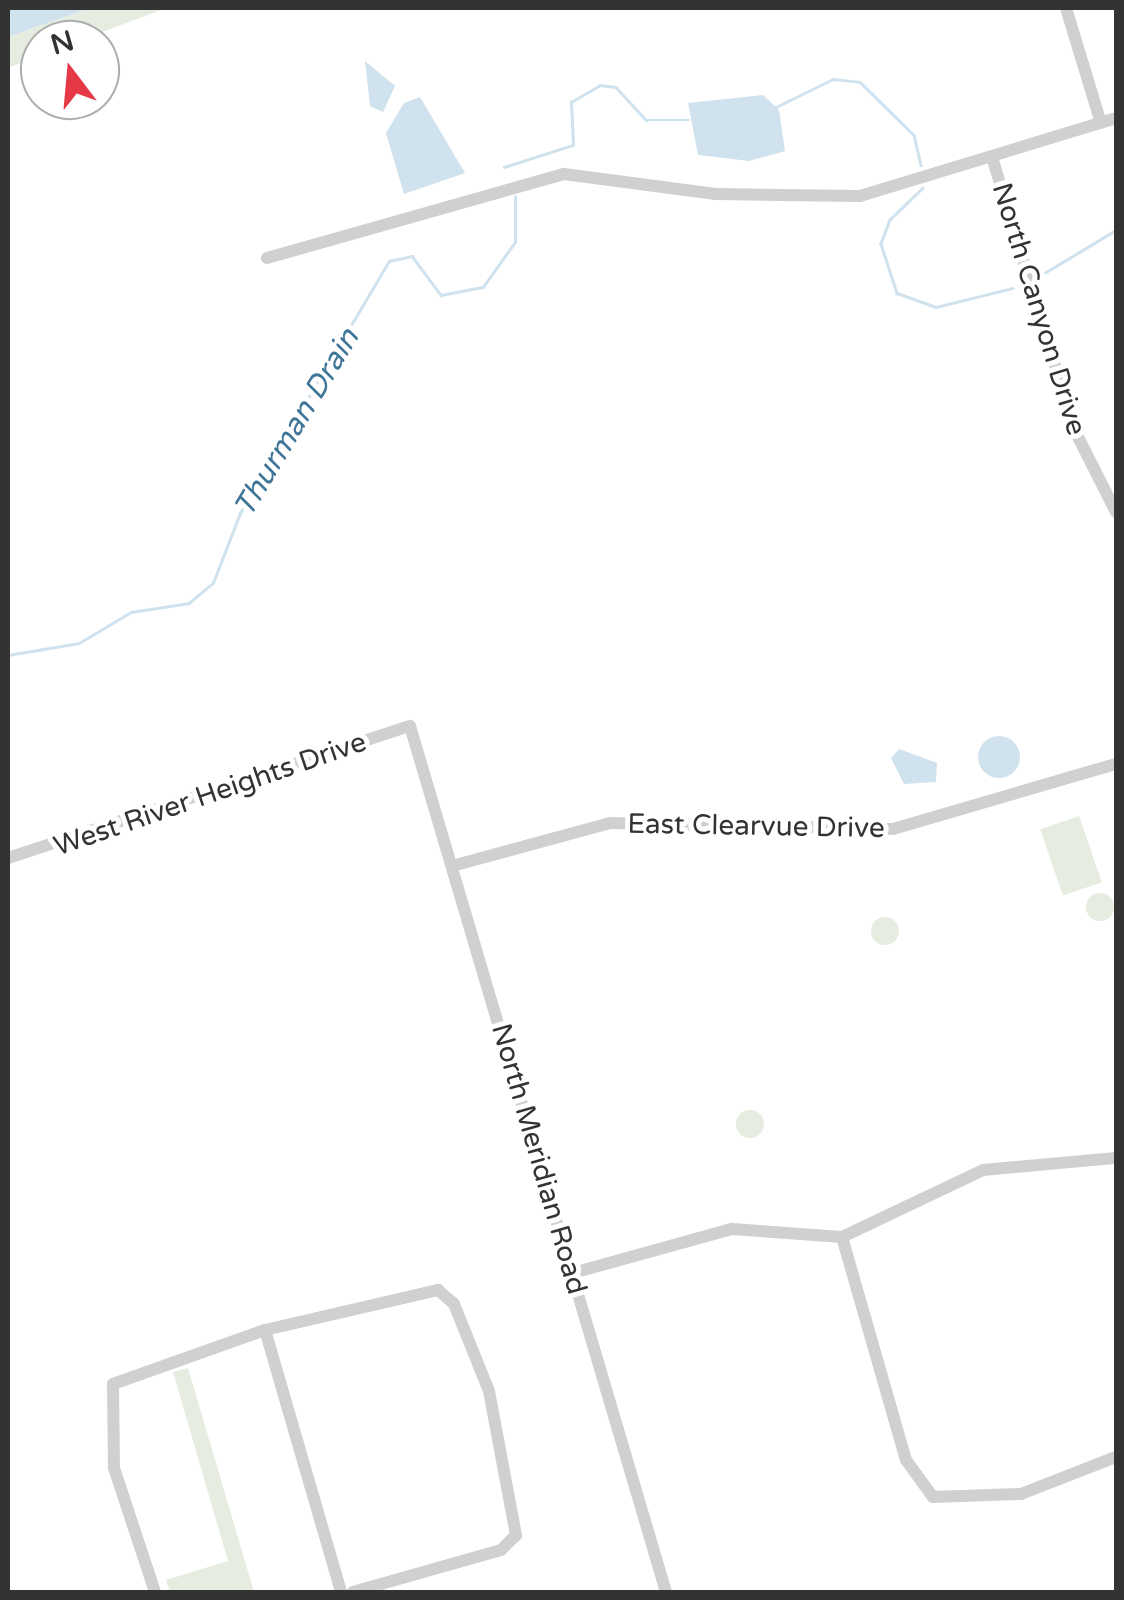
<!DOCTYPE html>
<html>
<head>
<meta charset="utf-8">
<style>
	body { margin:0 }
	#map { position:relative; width:1124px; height:1600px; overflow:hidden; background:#fff; font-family:"Varela Round",sans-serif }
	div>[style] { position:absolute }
	.green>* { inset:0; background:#e6ecdf; transform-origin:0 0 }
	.round { border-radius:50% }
	.water>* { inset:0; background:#cfe2ee }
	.stream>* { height:2.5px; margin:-1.25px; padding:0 1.25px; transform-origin:1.25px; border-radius:1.25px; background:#cfe2ee }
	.minor>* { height:12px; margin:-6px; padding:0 6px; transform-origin:6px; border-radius:6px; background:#d0d0d0 }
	span { translate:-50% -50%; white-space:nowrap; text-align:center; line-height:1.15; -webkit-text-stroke:10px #fff; paint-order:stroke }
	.street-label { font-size:28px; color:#333 }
	.water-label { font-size:30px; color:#3f7597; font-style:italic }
	.frame { position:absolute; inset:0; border:10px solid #333; pointer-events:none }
	.north { position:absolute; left:20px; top:20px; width:100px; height:100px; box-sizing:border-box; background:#fff; border:2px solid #adadad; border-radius:50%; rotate:344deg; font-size:28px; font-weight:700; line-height:40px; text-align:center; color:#333 }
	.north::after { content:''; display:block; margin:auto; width:35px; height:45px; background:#e63946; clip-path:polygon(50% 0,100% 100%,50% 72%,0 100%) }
</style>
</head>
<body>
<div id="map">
	<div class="green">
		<i style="clip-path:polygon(90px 8px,166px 8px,81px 40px,40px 40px,40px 55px,8px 68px,8px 37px)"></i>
		<i style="left:1079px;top:816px;width:70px;height:41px;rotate:71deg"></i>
		<i class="round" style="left:1086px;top:893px;width:28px;height:28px"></i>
		<i class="round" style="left:871px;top:917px;width:28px;height:28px"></i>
		<i class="round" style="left:736px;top:1110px;width:28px;height:28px"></i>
		<i style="clip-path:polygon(188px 1368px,254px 1592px,170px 1592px,166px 1580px,228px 1561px,173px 1372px)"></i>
	</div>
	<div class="water">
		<i style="clip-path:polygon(8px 8px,90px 8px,8px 37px)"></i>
		<i style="clip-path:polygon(365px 61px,395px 86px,383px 112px,370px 106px)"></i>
		<i style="clip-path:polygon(763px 95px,779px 110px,785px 151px,749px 161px,698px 155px,688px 103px)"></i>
		<i style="clip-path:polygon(420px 97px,465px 173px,404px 194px,386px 133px,404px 103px)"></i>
		<i class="round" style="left:978px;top:736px;width:42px;height:42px"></i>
		<i style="clip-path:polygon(899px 749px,937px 763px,936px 782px,904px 784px,891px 758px)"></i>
	</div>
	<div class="stream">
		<i style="left:776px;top:107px;width:64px;rotate:-26.2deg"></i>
		<i style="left:833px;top:79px;width:27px;rotate:6deg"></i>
		<i style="left:860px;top:82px;width:76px;rotate:44.5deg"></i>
		<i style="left:914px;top:135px;width:31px;rotate:77deg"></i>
		<i style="left:504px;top:167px;width:72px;rotate:-17.7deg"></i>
		<i style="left:573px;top:145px;width:43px;rotate:-92.7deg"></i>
		<i style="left:571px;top:102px;width:34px;rotate:-30deg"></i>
		<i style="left:600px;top:85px;width:16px;rotate:7deg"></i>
		<i style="left:616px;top:87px;width:45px;rotate:47.7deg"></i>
		<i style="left:646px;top:120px;width:43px"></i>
		<i style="left:923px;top:188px;width:46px;rotate:135.9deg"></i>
		<i style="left:890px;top:220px;width:26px;rotate:111deg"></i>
		<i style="left:881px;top:244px;width:52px;rotate:71.9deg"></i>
		<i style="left:897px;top:293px;width:41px;rotate:19.7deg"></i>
		<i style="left:936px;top:307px;width:79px;rotate:-13.9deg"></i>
		<i style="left:1041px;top:275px;width:87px;rotate:-31deg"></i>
		<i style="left:8px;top:655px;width:72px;rotate:-9.6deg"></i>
		<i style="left:79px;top:643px;width:61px;rotate:-30.8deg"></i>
		<i style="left:131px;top:612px;width:59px;rotate:-8.8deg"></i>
		<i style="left:189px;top:603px;width:31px;rotate:-40deg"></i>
		<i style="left:213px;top:583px;width:75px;rotate:-68.9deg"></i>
		<i style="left:240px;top:513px;width:293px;rotate:-59.4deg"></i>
		<i style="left:389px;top:261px;width:24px;rotate:-12deg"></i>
		<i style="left:412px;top:256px;width:49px;rotate:53.4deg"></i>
		<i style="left:441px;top:295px;width:43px;rotate:-10.8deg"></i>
		<i style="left:483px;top:287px;width:55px;rotate:-54.6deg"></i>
		<i style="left:515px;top:242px;width:45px;rotate:-90deg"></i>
	</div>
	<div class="minor">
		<i style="left:1066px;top:8px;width:120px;rotate:73.1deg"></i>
		<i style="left:992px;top:157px;width:284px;rotate:73.2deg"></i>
		<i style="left:1074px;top:429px;width:93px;rotate:63.2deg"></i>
		<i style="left:267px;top:258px;width:309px;rotate:-15.8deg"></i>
		<i style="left:564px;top:174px;width:153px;rotate:7.5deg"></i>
		<i style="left:716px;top:194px;width:144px;rotate:0.8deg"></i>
		<i style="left:860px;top:196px;width:268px;rotate:-16.9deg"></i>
		<i style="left:8px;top:858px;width:423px;rotate:-18.2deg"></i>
		<i style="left:410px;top:726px;width:903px;rotate:73.53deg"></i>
		<i style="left:452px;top:866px;width:164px;rotate:-15.2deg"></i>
		<i style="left:610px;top:823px;width:283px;rotate:1.2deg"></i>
		<i style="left:893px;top:829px;width:232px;rotate:-16.3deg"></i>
		<i style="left:842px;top:1237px;width:232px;rotate:74deg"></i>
		<i style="left:906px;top:1460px;width:46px;rotate:53.9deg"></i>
		<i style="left:933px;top:1497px;width:88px;rotate:-2deg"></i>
		<i style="left:1021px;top:1494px;width:102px;rotate:-21.3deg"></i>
		<i style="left:573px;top:1273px;width:165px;rotate:-15.5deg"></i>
		<i style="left:732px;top:1229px;width:110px;rotate:4.2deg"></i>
		<i style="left:842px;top:1237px;width:156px;rotate:-25.4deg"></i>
		<i style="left:983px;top:1170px;width:134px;rotate:-5.2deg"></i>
		<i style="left:265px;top:1330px;width:273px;rotate:73.8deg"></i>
		<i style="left:155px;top:1592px;width:131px;rotate:-108.3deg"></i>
		<i style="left:114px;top:1468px;width:84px;rotate:-90.7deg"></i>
		<i style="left:113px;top:1384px;width:161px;rotate:-19.6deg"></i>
		<i style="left:265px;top:1330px;width:178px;rotate:-13deg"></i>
		<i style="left:438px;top:1290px;width:21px;rotate:41deg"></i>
		<i style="left:454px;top:1304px;width:94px;rotate:68.1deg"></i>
		<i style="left:489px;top:1391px;width:147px;rotate:79.4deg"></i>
		<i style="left:516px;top:1535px;width:21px;rotate:135deg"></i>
		<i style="left:501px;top:1550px;width:154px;rotate:164.2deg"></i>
	</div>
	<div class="street-label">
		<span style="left:1039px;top:309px;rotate:73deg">North Canyon Drive</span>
		<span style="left:210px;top:794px;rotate:-19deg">West River Heights Drive</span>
		<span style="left:756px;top:826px;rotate:1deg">East Clearvue Drive</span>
		<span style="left:539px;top:1159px;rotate:74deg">North Meridian Road</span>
	</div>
	<div class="water-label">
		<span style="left:297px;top:423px;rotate:-59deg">Thurman Drain</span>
	</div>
	<div class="frame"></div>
	<div class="north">N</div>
</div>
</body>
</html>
